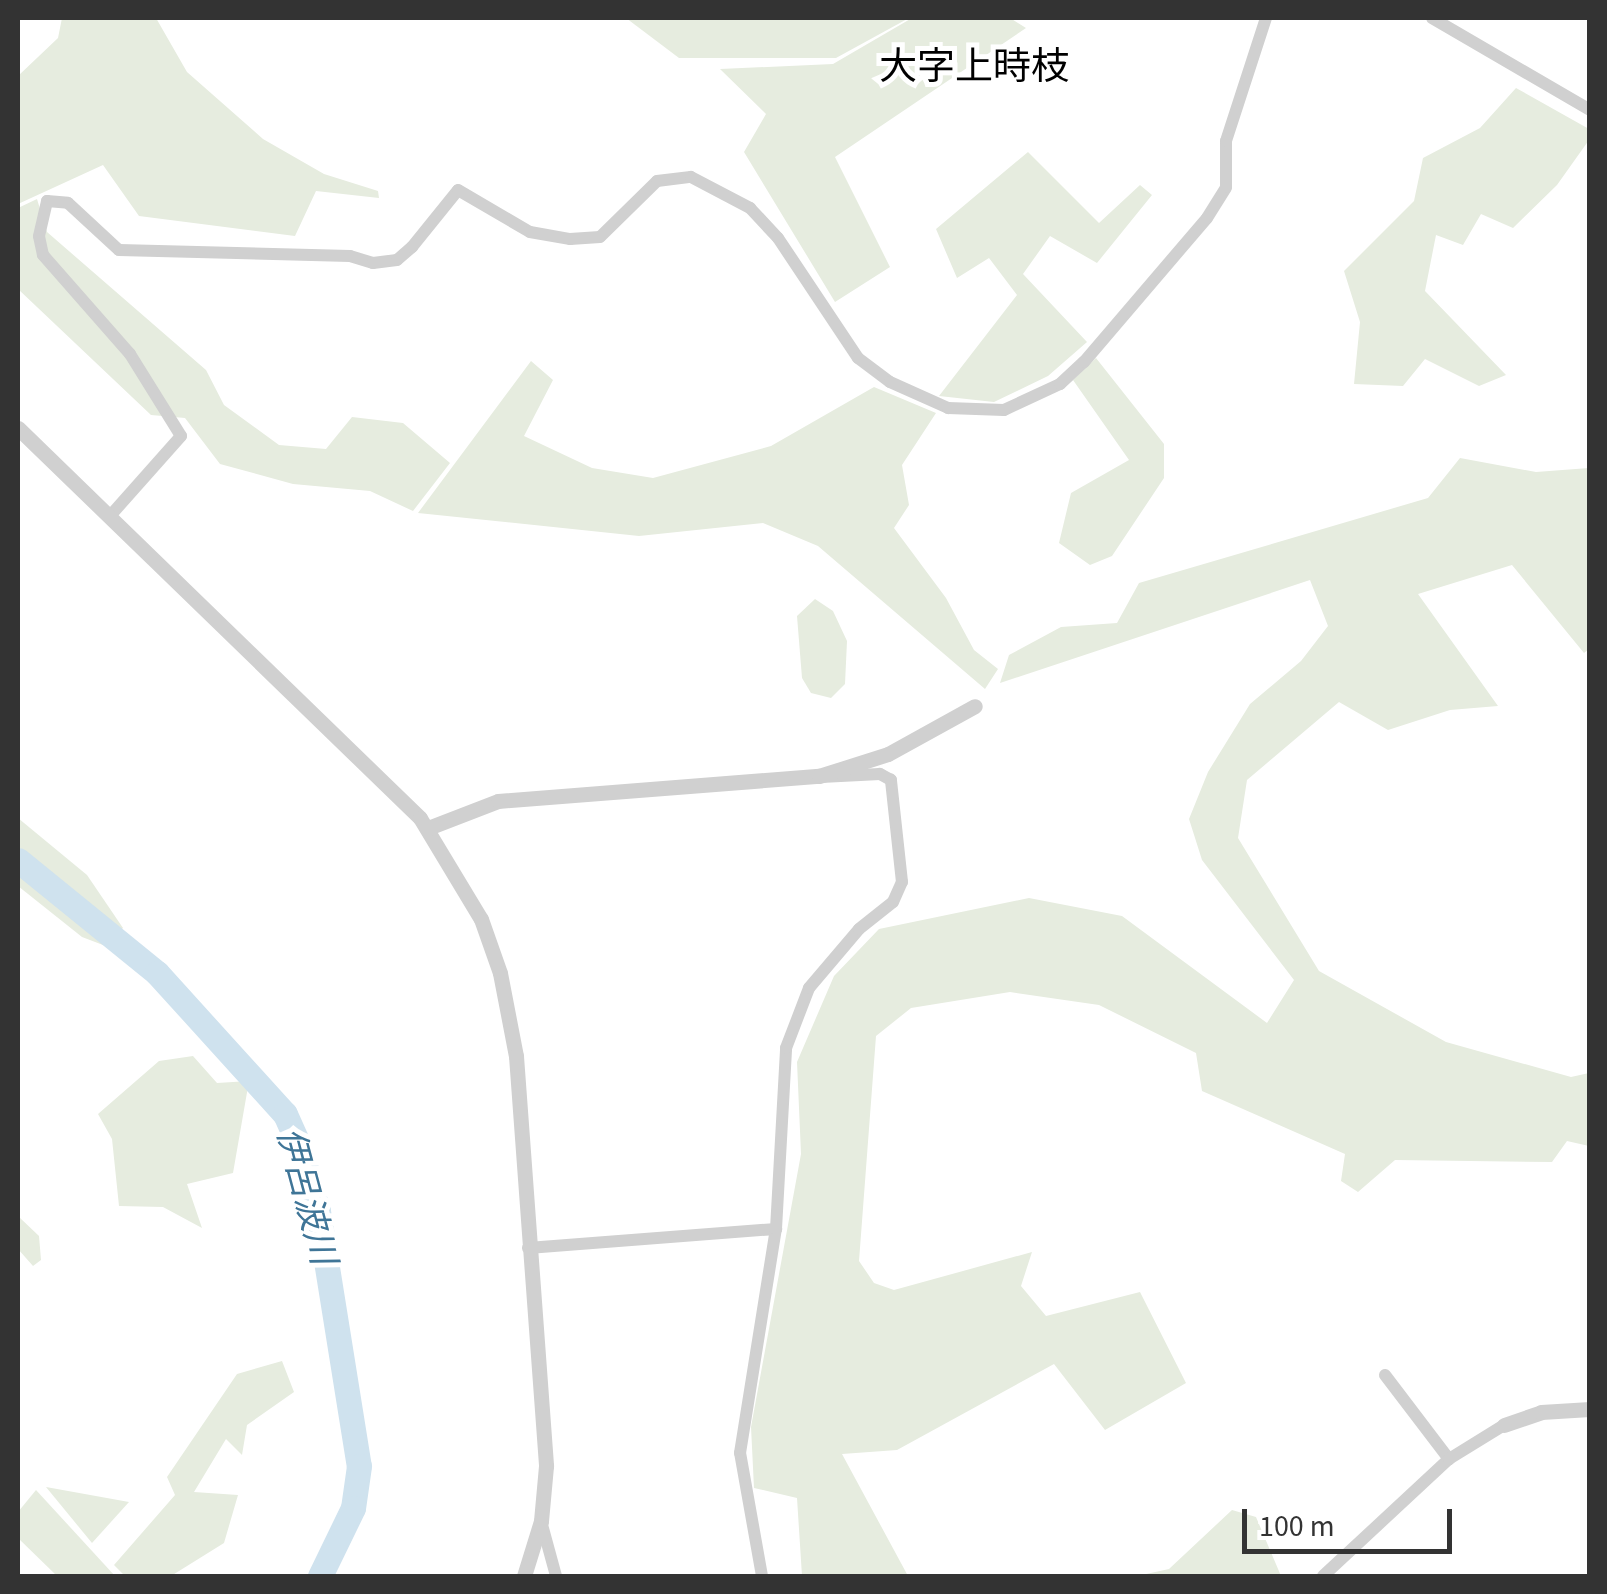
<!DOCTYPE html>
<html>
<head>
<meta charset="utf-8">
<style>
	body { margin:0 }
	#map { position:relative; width:1607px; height:1594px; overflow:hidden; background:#fff; font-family:"Source Sans 3","Noto Sans JP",sans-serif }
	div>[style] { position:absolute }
	.green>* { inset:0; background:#e6ecdf }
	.river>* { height:25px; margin:-12.5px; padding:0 12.5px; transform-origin:12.5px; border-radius:12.5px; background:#cfe2ee }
	.minor>* { height:12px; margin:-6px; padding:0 6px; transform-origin:6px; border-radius:6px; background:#d0d0d0 }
	.tertiary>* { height:15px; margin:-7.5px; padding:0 7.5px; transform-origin:7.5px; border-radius:7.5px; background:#d0d0d0 }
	span { translate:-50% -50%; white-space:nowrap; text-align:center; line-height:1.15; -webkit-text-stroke:10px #fff; paint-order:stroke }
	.water-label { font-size:35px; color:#3f7597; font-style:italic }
	.quarter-label { font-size:38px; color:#000 }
	.frame { position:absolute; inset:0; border:20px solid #333; pointer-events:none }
	.scale { position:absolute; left:1242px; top:1509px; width:210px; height:45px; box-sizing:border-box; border:5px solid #333; border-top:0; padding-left:12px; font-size:30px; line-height:35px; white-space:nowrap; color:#333; -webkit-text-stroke:8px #fff; paint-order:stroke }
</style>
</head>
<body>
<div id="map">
	<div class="green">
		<i style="clip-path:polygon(62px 18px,156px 18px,187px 72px,263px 139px,324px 174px,378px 191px,379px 198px,316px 191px,295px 236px,139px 216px,103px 165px,18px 204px,18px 76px,58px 38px)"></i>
		<i style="clip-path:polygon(626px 18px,909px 18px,836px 58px,679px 58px)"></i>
		<i style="clip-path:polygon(912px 18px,1010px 18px,1026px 28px,835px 157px,890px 267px,835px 302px,744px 152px,766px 114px,720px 69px,833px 64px)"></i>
		<i style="clip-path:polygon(1516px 88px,1589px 129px,1589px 140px,1557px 185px,1513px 228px,1481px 214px,1463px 245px,1436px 235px,1425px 291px,1506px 375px,1479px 386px,1425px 359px,1403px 386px,1354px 384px,1360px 322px,1344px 271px,1414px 201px,1423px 158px,1480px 128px)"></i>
		<i style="clip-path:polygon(1028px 152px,1099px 223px,1140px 185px,1152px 195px,1097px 263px,1050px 236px,1023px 274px,1087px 342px,1048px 376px,994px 402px,939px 396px,1017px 295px,989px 258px,957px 278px,936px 229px)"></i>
		<i style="clip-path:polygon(37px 199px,47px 232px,206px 370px,224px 405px,279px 445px,326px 449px,352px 417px,403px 423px,450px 463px,413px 511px,370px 491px,293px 484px,220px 464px,185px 418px,151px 415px,18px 289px,18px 208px)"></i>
		<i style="clip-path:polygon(1096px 358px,1164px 444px,1164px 478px,1112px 556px,1090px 565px,1059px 543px,1071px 493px,1129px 460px,1073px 380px)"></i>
		<i style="clip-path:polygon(531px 361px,553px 380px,524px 436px,592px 468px,653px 478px,771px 446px,874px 387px,936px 413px,902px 465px,909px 505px,894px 528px,946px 598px,974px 650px,998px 669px,985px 689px,818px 546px,763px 523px,639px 536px,418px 513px)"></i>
		<i style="clip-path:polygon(1460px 458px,1536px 472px,1589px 468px,1589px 649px,1584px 653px,1512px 565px,1418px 594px,1498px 706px,1450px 710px,1388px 730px,1339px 702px,1247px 780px,1238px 838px,1319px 971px,1446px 1042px,1571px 1077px,1589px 1073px,1589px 1146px,1567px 1141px,1552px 1162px,1395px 1160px,1358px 1192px,1341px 1181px,1345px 1154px,1202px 1091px,1196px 1053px,1099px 1005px,1010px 992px,911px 1008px,876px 1036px,859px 1261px,874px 1283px,894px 1290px,1032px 1252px,1021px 1286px,1046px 1316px,1140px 1292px,1186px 1383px,1105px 1430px,1054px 1364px,897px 1450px,842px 1454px,908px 1576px,802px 1576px,797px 1498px,754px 1488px,751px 1427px,801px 1154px,797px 1062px,834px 976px,879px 929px,1029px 898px,1122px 916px,1267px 1023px,1294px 980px,1202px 860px,1189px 819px,1208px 772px,1250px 704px,1301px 661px,1328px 626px,1310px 580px,1000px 683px,1009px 655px,1061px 627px,1117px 623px,1139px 583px,1428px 498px)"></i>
		<i style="clip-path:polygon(815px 599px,833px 611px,847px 641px,845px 684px,831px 698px,811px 693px,802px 678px,797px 616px)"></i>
		<i style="clip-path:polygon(18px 818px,87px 875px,123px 928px,103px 945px,82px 937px,18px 886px)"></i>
		<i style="clip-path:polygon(193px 1056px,217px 1083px,249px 1081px,233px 1173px,187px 1184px,202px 1228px,163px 1207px,119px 1206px,112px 1139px,98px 1114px,159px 1061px)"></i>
		<i style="clip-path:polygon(18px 1216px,39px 1236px,41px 1260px,33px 1266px,18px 1249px)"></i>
		<i style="clip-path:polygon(282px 1361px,294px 1392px,247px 1425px,242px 1455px,226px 1439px,194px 1492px,238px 1495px,224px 1543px,171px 1576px,125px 1576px,114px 1565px,175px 1495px,167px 1477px,237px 1374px)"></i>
		<i style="clip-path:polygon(46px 1487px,129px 1502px,92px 1543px)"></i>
		<i style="clip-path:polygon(36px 1490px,115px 1576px,57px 1576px,18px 1538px,18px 1512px)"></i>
		<i style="clip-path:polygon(1232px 1510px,1256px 1517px,1281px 1576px,1137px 1576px,1169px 1569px)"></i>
	</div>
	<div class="river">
		<i style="left:18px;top:860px;width:179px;rotate:39.1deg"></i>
		<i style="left:157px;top:973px;width:190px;rotate:47.8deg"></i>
		<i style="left:285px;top:1114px;width:36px;rotate:66deg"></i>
		<i style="left:300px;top:1147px;width:66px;rotate:74.3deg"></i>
		<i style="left:318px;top:1211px;width:258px;rotate:80.9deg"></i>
		<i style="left:359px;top:1466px;width:42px;rotate:98.1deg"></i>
		<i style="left:353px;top:1508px;width:76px;rotate:115.9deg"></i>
	</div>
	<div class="minor">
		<i style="left:1432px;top:18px;width:183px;rotate:30.2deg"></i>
		<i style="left:110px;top:516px;width:107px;rotate:-48.4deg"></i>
		<i style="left:181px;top:436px;width:97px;rotate:-121.9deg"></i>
		<i style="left:130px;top:354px;width:132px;rotate:-131.3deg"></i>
		<i style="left:43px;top:255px;width:19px;rotate:-102deg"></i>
		<i style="left:39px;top:236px;width:36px;rotate:-77deg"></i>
		<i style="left:47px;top:201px;width:21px;rotate:5deg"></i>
		<i style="left:68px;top:203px;width:69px;rotate:42.7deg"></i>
		<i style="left:119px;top:250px;width:231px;rotate:1.5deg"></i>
		<i style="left:350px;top:256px;width:24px;rotate:17deg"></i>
		<i style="left:373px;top:263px;width:24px;rotate:-7deg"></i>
		<i style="left:397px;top:260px;width:20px;rotate:-41deg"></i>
		<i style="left:412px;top:247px;width:73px;rotate:-51.1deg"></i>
		<i style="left:458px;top:190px;width:83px;rotate:30.3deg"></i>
		<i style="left:530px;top:232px;width:41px;rotate:9.9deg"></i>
		<i style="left:570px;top:239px;width:30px;rotate:-4deg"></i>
		<i style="left:600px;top:237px;width:80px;rotate:-44.5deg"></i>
		<i style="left:657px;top:181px;width:34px;rotate:-7deg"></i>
		<i style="left:691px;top:177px;width:67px;rotate:27.7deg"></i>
		<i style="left:750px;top:208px;width:41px;rotate:47deg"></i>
		<i style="left:778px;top:238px;width:144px;rotate:56.3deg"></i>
		<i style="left:858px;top:358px;width:40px;rotate:37deg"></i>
		<i style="left:890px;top:382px;width:64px;rotate:24.1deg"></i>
		<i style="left:948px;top:408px;width:56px;rotate:2deg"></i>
		<i style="left:1004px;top:410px;width:62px;rotate:-24.9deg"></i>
		<i style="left:1060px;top:384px;width:33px;rotate:-43deg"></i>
		<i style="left:1084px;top:362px;width:189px;rotate:-49.5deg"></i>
		<i style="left:1207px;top:218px;width:36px;rotate:-58deg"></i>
		<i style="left:1226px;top:187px;width:46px;rotate:-90deg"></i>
		<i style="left:1226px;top:141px;width:129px;rotate:-72deg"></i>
		<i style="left:528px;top:1248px;width:249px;rotate:-4.4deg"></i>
		<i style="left:1385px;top:1375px;width:106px;rotate:52.7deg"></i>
		<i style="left:541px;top:1521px;width:57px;rotate:74.7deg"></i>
		<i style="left:762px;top:1576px;width:125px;rotate:-100.1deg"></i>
		<i style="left:740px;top:1453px;width:227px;rotate:-80.9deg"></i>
		<i style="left:776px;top:1229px;width:181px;rotate:-86.8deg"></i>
		<i style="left:786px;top:1048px;width:64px;rotate:-69deg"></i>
		<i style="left:809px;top:988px;width:77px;rotate:-49.7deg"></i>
		<i style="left:859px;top:929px;width:43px;rotate:-38.5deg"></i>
		<i style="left:893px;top:902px;width:22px;rotate:-66deg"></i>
		<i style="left:902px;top:882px;width:103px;rotate:-96.2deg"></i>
		<i style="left:891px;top:780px;width:13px;rotate:-151deg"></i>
		<i style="left:880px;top:774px;width:59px;rotate:177.1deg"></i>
		<i style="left:1323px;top:1576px;width:172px;rotate:-42.9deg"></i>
		<i style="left:1449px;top:1459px;width:65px;rotate:-31.7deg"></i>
	</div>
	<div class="tertiary">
		<i style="left:18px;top:428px;width:560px;rotate:44.13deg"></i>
		<i style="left:420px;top:818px;width:118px;rotate:58.9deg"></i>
		<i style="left:481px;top:919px;width:57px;rotate:70.6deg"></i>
		<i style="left:500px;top:973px;width:85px;rotate:79.1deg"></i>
		<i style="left:516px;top:1056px;width:411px;rotate:85.8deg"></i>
		<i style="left:546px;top:1466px;width:55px;rotate:95.2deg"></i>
		<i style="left:541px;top:1521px;width:58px;rotate:107.2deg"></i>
		<i style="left:428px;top:828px;width:75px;rotate:-21.1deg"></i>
		<i style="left:498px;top:801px;width:322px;rotate:-4.5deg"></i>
		<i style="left:819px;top:776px;width:72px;rotate:-17.7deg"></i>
		<i style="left:888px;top:754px;width:99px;rotate:-28.9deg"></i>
		<i style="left:1504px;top:1425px;width:39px;rotate:-19deg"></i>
		<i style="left:1541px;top:1412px;width:49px;rotate:-3.5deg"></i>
	</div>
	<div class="water-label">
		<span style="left:306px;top:1196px;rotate:75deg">伊呂波川</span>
	</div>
	<div class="quarter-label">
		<span style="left:974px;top:68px">大字上時枝</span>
	</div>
	<div class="frame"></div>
	<div class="scale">100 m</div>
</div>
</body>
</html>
